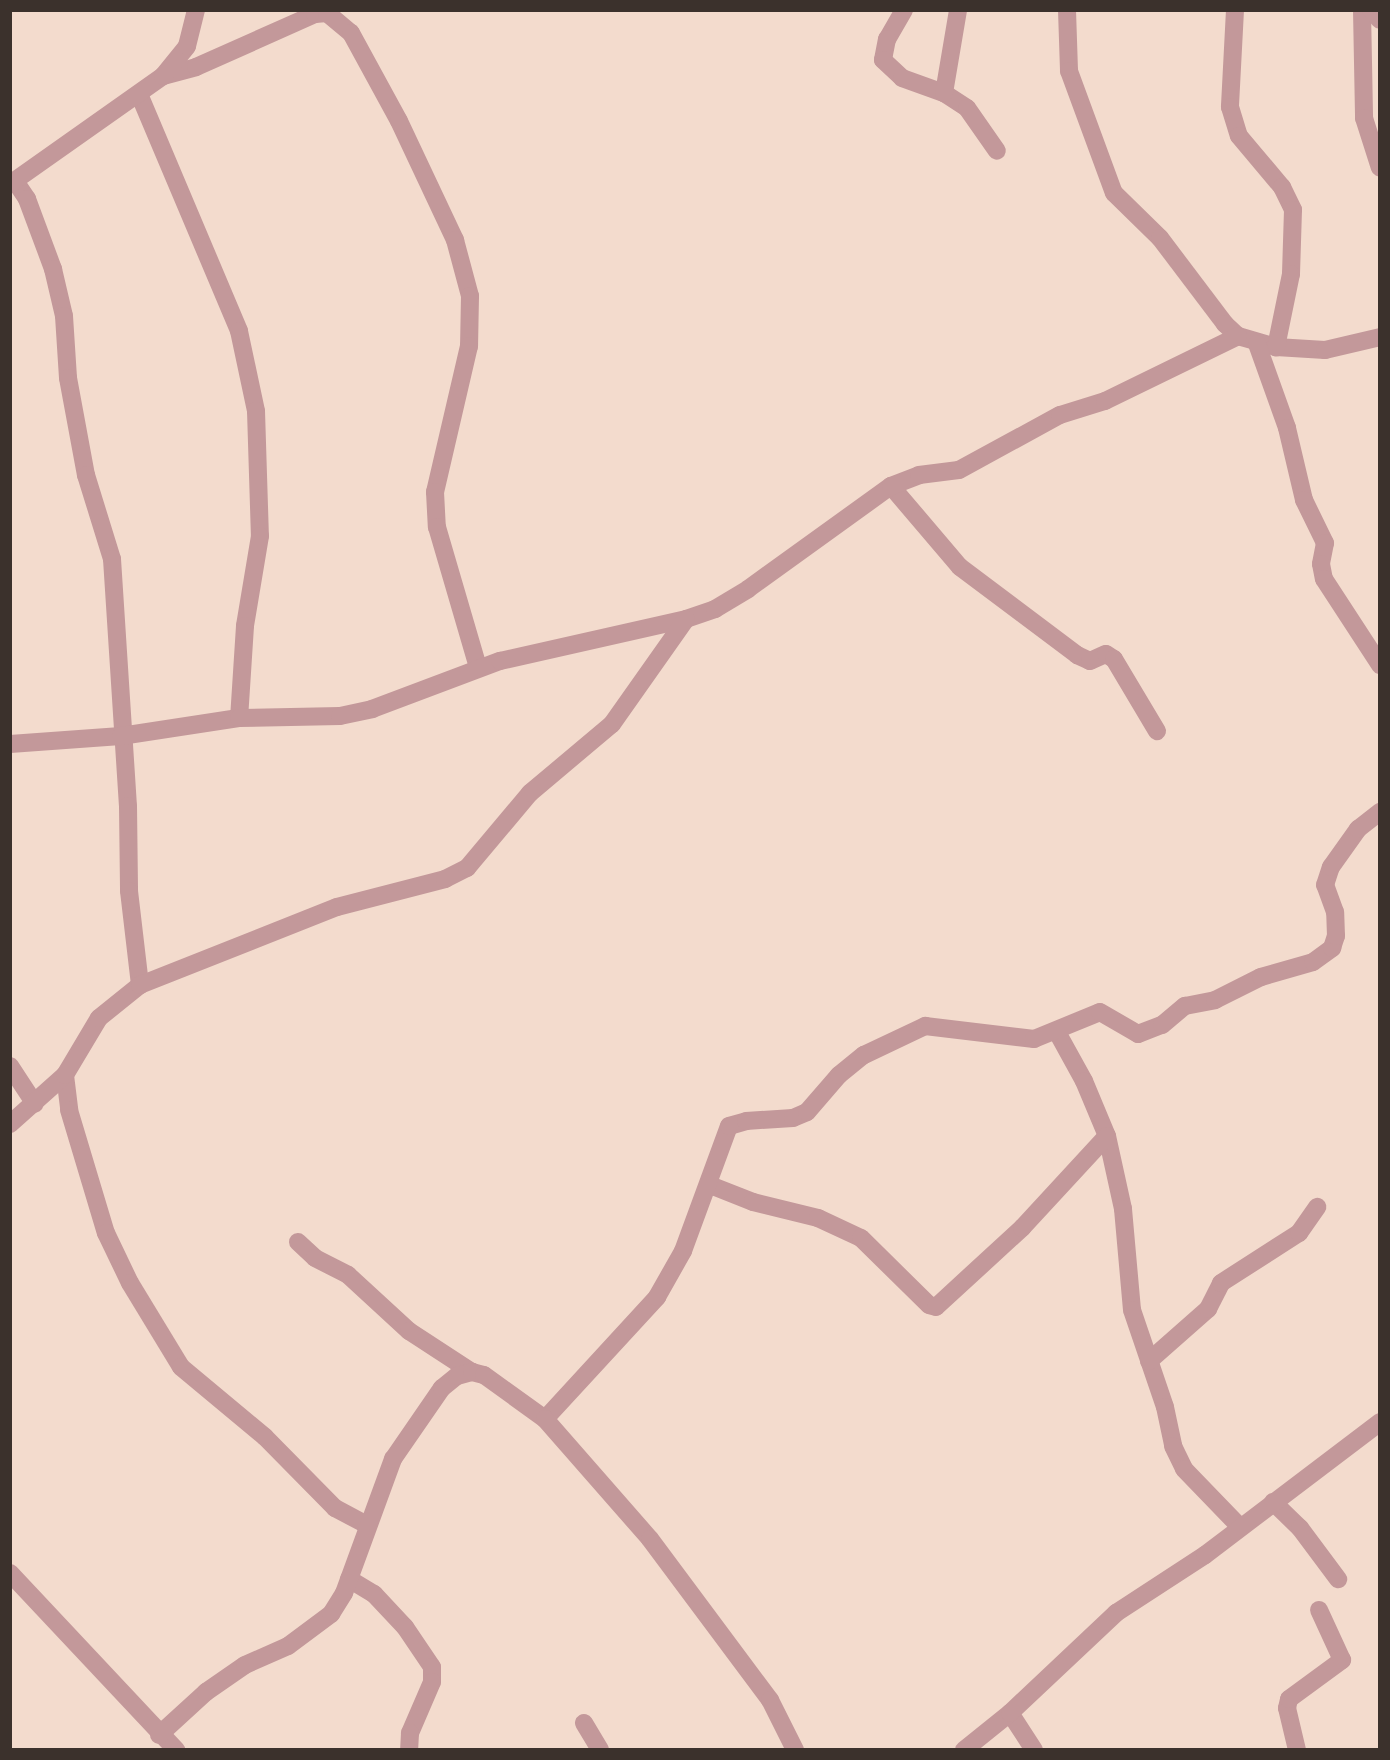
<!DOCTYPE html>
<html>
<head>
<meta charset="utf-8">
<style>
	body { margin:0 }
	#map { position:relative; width:1390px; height:1760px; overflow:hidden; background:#f3dbcd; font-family:"DM Sans",sans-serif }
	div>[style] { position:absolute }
	.minor>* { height:18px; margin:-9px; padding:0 9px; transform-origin:9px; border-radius:9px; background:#c3989a }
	span { translate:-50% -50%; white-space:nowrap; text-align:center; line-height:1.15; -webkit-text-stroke:4.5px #fff; paint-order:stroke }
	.frame { position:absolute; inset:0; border:12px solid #3b312c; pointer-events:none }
</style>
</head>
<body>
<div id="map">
	<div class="minor">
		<i style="left:904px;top:10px;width:34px;rotate:120deg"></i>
		<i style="left:887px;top:39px;width:21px;rotate:101deg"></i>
		<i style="left:883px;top:60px;width:26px;rotate:43deg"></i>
		<i style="left:902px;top:78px;width:45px;rotate:19.7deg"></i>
		<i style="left:944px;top:93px;width:27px;rotate:33deg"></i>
		<i style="left:967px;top:108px;width:52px;rotate:55.1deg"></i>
		<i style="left:1067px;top:10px;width:61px;rotate:88.1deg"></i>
		<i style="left:1069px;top:71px;width:130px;rotate:69.8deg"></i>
		<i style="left:1114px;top:193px;width:64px;rotate:44.4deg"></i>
		<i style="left:1160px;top:238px;width:108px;rotate:52.9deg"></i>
		<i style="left:1225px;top:324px;width:18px;rotate:43deg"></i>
		<i style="left:1238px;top:336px;width:40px;rotate:16deg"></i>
		<i style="left:1276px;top:347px;width:49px;rotate:3.5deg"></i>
		<i style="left:1325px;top:350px;width:57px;rotate:-13.3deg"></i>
		<i style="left:1235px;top:10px;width:97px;rotate:93deg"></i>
		<i style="left:1230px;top:107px;width:30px;rotate:73deg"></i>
		<i style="left:1239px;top:136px;width:67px;rotate:49.9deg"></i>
		<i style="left:1282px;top:187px;width:25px;rotate:64deg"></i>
		<i style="left:1293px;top:210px;width:64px;rotate:91.8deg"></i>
		<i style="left:1291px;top:274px;width:75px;rotate:101.6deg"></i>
		<i style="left:1362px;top:10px;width:108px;rotate:88.9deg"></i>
		<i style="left:1364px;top:118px;width:52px;rotate:72.3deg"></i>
		<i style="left:1371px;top:10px;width:13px;rotate:48deg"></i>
		<i style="left:163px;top:76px;width:34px;rotate:-15deg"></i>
		<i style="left:196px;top:67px;width:130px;rotate:-24deg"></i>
		<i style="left:315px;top:14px;width:12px;rotate:-5deg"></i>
		<i style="left:327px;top:13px;width:31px;rotate:40deg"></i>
		<i style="left:351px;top:33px;width:100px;rotate:61.4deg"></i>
		<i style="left:399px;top:121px;width:132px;rotate:64.8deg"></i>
		<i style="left:455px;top:240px;width:58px;rotate:75deg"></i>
		<i style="left:470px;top:296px;width:50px;rotate:91.1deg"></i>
		<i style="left:469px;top:346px;width:150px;rotate:103.1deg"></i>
		<i style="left:435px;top:492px;width:35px;rotate:87deg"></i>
		<i style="left:437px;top:527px;width:146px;rotate:73.7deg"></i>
		<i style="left:944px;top:93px;width:84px;rotate:-80.4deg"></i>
		<i style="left:139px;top:94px;width:257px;rotate:67.1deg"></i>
		<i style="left:239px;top:331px;width:82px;rotate:78deg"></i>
		<i style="left:256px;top:411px;width:125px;rotate:88.2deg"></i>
		<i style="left:260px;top:536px;width:91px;rotate:99.5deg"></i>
		<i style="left:245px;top:626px;width:92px;rotate:93.7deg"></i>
		<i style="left:15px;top:181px;width:22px;rotate:56deg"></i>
		<i style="left:27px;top:199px;width:75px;rotate:69.6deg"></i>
		<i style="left:53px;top:269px;width:48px;rotate:76.8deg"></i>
		<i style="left:64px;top:316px;width:62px;rotate:86.3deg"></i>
		<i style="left:68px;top:378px;width:99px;rotate:79.5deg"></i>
		<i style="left:86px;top:475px;width:88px;rotate:72.8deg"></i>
		<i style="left:112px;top:559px;width:248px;rotate:86.3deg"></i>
		<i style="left:128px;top:806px;width:85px;rotate:89.3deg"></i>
		<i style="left:129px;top:891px;width:95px;rotate:83.3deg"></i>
		<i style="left:10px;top:184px;width:187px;rotate:-35.2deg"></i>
		<i style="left:163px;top:76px;width:38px;rotate:-51deg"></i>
		<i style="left:187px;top:46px;width:37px;rotate:-76deg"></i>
		<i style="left:1257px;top:344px;width:89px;rotate:70.3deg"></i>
		<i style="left:1287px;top:428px;width:74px;rotate:76.7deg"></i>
		<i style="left:1304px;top:500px;width:48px;rotate:64deg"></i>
		<i style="left:1325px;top:543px;width:21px;rotate:101deg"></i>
		<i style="left:1321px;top:564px;width:15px;rotate:79deg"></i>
		<i style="left:1324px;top:579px;width:103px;rotate:56.9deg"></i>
		<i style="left:891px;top:486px;width:106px;rotate:49.6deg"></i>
		<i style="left:960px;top:567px;width:146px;rotate:36.9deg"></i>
		<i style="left:1077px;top:655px;width:14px;rotate:25deg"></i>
		<i style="left:1090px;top:661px;width:17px;rotate:-24deg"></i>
		<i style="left:1106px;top:654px;width:9px;rotate:32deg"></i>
		<i style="left:1114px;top:659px;width:84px;rotate:59.2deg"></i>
		<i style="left:10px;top:744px;width:111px;rotate:-4.1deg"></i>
		<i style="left:121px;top:736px;width:119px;rotate:-8.7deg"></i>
		<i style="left:239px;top:718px;width:101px;rotate:-1.1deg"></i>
		<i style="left:340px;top:716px;width:33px;rotate:-12deg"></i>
		<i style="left:372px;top:709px;width:137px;rotate:-20.6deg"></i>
		<i style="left:500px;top:661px;width:191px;rotate:-12.7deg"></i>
		<i style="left:686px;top:619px;width:31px;rotate:-19deg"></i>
		<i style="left:715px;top:609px;width:39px;rotate:-31deg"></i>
		<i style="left:748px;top:589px;width:176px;rotate:-35.8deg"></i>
		<i style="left:891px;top:486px;width:30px;rotate:-21deg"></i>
		<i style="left:919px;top:475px;width:40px;rotate:-7.1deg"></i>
		<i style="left:959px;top:470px;width:115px;rotate:-28.6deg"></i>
		<i style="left:1060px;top:415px;width:47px;rotate:-17.3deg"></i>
		<i style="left:1105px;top:401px;width:148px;rotate:-26deg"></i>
		<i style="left:1057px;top:1032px;width:56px;rotate:61.1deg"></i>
		<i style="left:1084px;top:1081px;width:60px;rotate:67.3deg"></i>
		<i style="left:1107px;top:1136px;width:75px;rotate:77.6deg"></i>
		<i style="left:1123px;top:1209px;width:101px;rotate:84.9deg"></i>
		<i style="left:1132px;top:1310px;width:102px;rotate:71.2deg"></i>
		<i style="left:1165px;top:1407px;width:40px;rotate:78deg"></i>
		<i style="left:1173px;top:1446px;width:25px;rotate:64deg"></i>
		<i style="left:1184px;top:1469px;width:81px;rotate:46deg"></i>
		<i style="left:10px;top:1066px;width:45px;rotate:56.7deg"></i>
		<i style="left:65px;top:1075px;width:35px;rotate:83deg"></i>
		<i style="left:69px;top:1110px;width:128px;rotate:73.3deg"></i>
		<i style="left:106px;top:1233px;width:55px;rotate:64.4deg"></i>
		<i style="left:130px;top:1283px;width:98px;rotate:58.7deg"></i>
		<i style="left:181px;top:1367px;width:109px;rotate:39.8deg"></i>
		<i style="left:265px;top:1437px;width:100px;rotate:45.4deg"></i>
		<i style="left:335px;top:1508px;width:36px;rotate:28deg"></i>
		<i style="left:10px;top:1124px;width:74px;rotate:-41.7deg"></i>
		<i style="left:65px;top:1075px;width:66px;rotate:-59.2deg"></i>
		<i style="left:99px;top:1018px;width:53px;rotate:-38.8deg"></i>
		<i style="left:140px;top:985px;width:212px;rotate:-21.6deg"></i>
		<i style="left:337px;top:907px;width:112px;rotate:-14.5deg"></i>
		<i style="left:445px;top:879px;width:25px;rotate:-27deg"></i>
		<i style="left:467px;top:868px;width:98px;rotate:-50deg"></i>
		<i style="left:530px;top:793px;width:107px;rotate:-40.1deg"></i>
		<i style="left:612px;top:724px;width:128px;rotate:-54.8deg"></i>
		<i style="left:710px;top:1185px;width:46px;rotate:21.6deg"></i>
		<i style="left:753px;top:1202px;width:67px;rotate:13.8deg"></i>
		<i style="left:818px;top:1218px;width:47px;rotate:24.9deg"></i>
		<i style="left:861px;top:1238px;width:95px;rotate:44.6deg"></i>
		<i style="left:929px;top:1305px;width:7px;rotate:16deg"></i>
		<i style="left:936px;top:1307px;width:117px;rotate:-42.6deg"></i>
		<i style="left:1022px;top:1228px;width:125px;rotate:-47.3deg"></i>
		<i style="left:298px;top:1242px;width:23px;rotate:43deg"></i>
		<i style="left:315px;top:1258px;width:37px;rotate:27deg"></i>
		<i style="left:348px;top:1275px;width:83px;rotate:42.6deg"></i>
		<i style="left:409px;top:1331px;width:75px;rotate:33.1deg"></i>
		<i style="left:1149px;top:1361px;width:79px;rotate:-41.4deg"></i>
		<i style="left:1208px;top:1309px;width:29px;rotate:-63deg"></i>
		<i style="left:1221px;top:1283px;width:93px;rotate:-32.7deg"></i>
		<i style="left:1299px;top:1233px;width:32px;rotate:-55deg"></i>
		<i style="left:545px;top:1419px;width:166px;rotate:-47.4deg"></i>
		<i style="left:657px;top:1297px;width:53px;rotate:-60.5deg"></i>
		<i style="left:683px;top:1251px;width:133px;rotate:-69.8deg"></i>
		<i style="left:729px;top:1126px;width:18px;rotate:-16deg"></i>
		<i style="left:746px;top:1121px;width:47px;rotate:-3.7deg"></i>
		<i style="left:793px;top:1118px;width:15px;rotate:-23deg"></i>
		<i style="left:807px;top:1112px;width:49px;rotate:-49.1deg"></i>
		<i style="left:839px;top:1075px;width:32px;rotate:-39deg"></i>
		<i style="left:864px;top:1055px;width:68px;rotate:-25.4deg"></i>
		<i style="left:925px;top:1026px;width:110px;rotate:6.8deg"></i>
		<i style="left:1034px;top:1039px;width:71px;rotate:-22.2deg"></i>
		<i style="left:1100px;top:1012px;width:44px;rotate:30.1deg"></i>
		<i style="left:1138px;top:1034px;width:26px;rotate:-21deg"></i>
		<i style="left:1162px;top:1025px;width:30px;rotate:-40deg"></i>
		<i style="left:1185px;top:1006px;width:31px;rotate:-11deg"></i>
		<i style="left:1215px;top:1000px;width:51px;rotate:-26.6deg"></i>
		<i style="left:1261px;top:977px;width:54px;rotate:-16.1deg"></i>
		<i style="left:1313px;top:962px;width:24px;rotate:-36deg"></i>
		<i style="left:1332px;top:948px;width:13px;rotate:-72deg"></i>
		<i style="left:1336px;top:936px;width:24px;rotate:-92deg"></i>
		<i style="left:1335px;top:912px;width:29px;rotate:-110deg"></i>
		<i style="left:1325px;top:885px;width:19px;rotate:-72deg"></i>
		<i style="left:1331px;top:867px;width:47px;rotate:-54.6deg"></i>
		<i style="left:1358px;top:829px;width:28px;rotate:-38deg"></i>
		<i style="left:1273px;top:1502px;width:37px;rotate:44deg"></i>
		<i style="left:1300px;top:1528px;width:64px;rotate:53.3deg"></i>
		<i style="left:10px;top:1573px;width:243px;rotate:46.8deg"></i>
		<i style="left:349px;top:1579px;width:29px;rotate:31deg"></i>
		<i style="left:374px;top:1594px;width:45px;rotate:46.8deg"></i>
		<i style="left:405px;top:1627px;width:48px;rotate:56deg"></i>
		<i style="left:432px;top:1667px;width:15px;rotate:90deg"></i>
		<i style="left:432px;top:1682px;width:56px;rotate:113.3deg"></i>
		<i style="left:410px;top:1733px;width:17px;rotate:93deg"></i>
		<i style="left:1010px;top:1713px;width:44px;rotate:57deg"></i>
		<i style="left:584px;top:1723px;width:31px;rotate:59deg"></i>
		<i style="left:159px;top:1735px;width:64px;rotate:-42.5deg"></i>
		<i style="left:206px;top:1692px;width:47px;rotate:-34.7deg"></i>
		<i style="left:245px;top:1665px;width:47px;rotate:-23.8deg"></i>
		<i style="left:288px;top:1646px;width:54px;rotate:-36.7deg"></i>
		<i style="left:331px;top:1614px;width:25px;rotate:-58deg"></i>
		<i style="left:344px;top:1593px;width:143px;rotate:-69.9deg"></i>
		<i style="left:393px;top:1459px;width:86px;rotate:-55.4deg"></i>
		<i style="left:442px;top:1388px;width:19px;rotate:-39deg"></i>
		<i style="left:457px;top:1376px;width:16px;rotate:-15deg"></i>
		<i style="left:472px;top:1372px;width:12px;rotate:14deg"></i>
		<i style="left:484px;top:1375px;width:75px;rotate:35.8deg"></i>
		<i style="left:545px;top:1419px;width:159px;rotate:48.8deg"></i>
		<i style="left:650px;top:1539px;width:201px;rotate:53.3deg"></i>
		<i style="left:770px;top:1700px;width:56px;rotate:63.4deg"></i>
		<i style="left:964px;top:1750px;width:59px;rotate:-38.8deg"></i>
		<i style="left:1010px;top:1713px;width:146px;rotate:-43.3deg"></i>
		<i style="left:1116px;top:1613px;width:106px;rotate:-33.1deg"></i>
		<i style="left:1205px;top:1555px;width:220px;rotate:-37.2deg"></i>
		<i style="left:1297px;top:1750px;width:43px;rotate:-103.4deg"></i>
		<i style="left:1287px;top:1708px;width:9px;rotate:-77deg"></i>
		<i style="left:1289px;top:1699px;width:66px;rotate:-36.3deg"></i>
		<i style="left:1342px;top:1660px;width:55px;rotate:-114.7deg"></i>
	</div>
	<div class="frame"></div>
</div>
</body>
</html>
